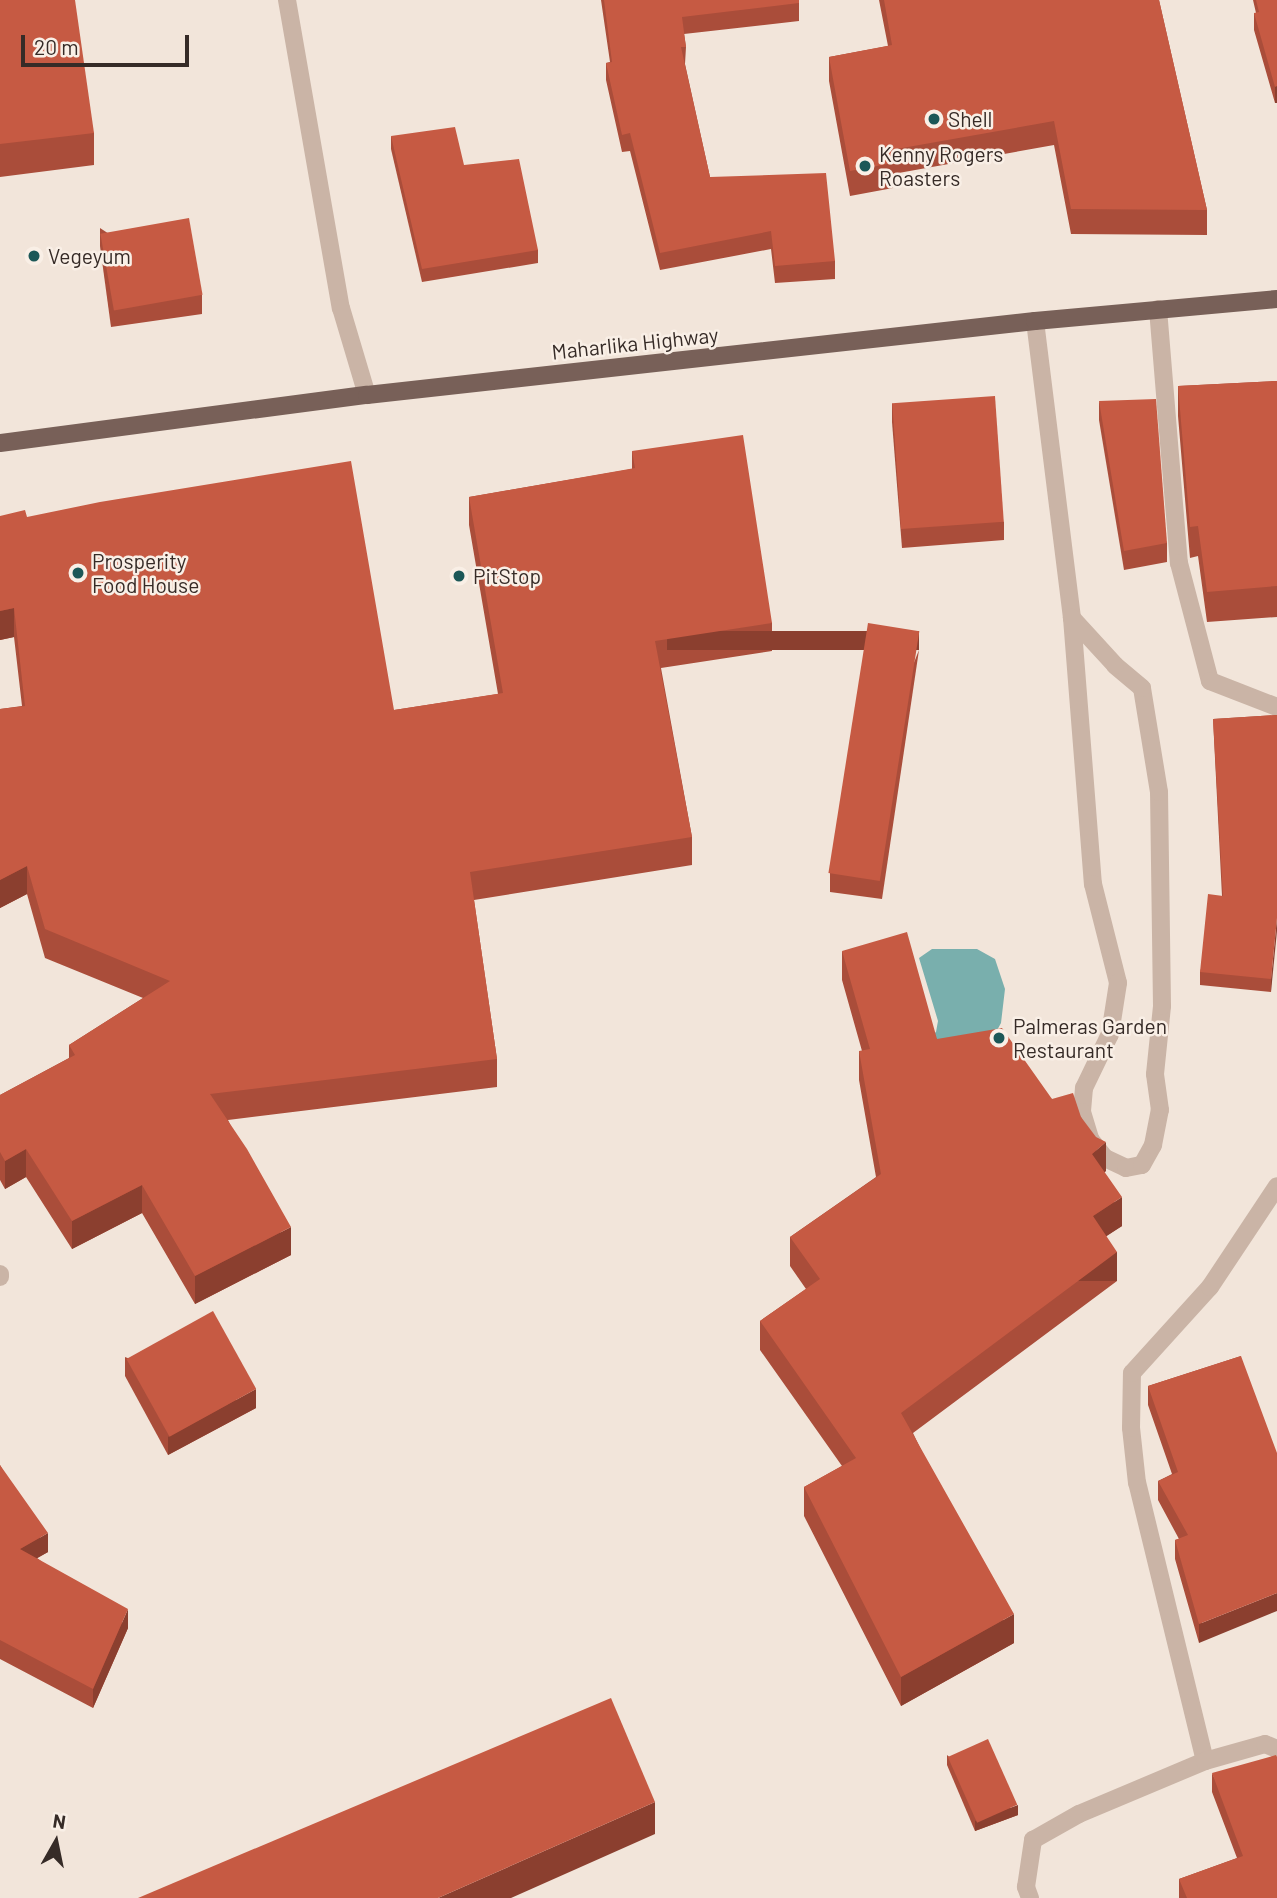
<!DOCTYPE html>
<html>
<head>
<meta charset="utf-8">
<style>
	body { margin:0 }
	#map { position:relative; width:1277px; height:1898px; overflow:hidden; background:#f2e5da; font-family:Barlow,sans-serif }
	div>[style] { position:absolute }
	.water>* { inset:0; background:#79afad }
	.minor>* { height:18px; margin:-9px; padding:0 9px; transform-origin:9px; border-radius:9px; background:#cab4a6 }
	.major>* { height:18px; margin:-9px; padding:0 9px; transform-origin:9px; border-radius:9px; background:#786058 }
	.wall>* { inset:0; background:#aa4d3a }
	.shaded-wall>* { inset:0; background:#8b3f2f; transform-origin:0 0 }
	.building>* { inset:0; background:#c65a43; transform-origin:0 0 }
	.dots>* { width:19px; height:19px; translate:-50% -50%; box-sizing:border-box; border:4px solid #f9efe6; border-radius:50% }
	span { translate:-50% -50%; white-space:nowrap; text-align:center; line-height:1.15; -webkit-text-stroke:5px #f9efe6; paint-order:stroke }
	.poi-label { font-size:21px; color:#362b27 }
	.left { translate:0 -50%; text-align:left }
	.street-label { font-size:21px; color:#362b27 }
	.north { position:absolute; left:21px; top:1807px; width:70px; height:70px; -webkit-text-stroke:5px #f9efe6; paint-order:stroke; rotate:9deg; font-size:19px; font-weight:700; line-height:28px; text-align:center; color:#362b27 }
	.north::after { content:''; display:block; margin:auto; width:24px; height:32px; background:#362b27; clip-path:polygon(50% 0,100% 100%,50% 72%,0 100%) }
	.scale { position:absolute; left:21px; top:35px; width:168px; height:32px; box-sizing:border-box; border:4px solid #362b27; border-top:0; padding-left:9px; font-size:21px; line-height:24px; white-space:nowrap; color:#362b27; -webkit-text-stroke:5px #f9efe6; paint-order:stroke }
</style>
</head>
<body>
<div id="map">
	<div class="water">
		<i style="clip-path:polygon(932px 949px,977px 949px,995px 959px,1005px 989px,1001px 1023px,989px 1045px,919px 1046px,936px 1032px,938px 1021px,919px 958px)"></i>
	</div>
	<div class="minor">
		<i style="left:287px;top:0;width:313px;rotate:80.1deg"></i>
		<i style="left:341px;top:308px;width:91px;rotate:73.4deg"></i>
		<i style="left:1158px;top:309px;width:255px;rotate:85.3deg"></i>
		<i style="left:1179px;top:563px;width:122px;rotate:75.3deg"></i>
		<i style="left:1210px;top:681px;width:72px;rotate:21.2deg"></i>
		<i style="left:1035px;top:321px;width:299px;rotate:82.9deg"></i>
		<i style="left:1072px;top:618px;width:267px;rotate:85.5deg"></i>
		<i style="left:1093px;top:884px;width:102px;rotate:75.8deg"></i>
		<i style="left:1118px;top:983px;width:52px;rotate:98.9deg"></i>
		<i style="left:1110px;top:1034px;width:60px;rotate:115.7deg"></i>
		<i style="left:1084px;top:1088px;width:24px;rotate:95deg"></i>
		<i style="left:1082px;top:1112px;width:28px;rotate:73deg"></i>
		<i style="left:1090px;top:1139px;width:24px;rotate:52deg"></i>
		<i style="left:1105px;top:1158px;width:23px;rotate:25deg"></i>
		<i style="left:1126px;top:1168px;width:16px;rotate:-11deg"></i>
		<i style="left:1142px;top:1165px;width:23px;rotate:-61deg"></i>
		<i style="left:1153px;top:1145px;width:36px;rotate:-79deg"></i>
		<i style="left:1160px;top:1110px;width:36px;rotate:-98deg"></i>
		<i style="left:1155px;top:1074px;width:68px;rotate:-84.1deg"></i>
		<i style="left:1162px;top:1006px;width:214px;rotate:-90.8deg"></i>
		<i style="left:1159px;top:792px;width:105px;rotate:-99.3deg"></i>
		<i style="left:1142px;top:688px;width:35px;rotate:-140deg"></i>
		<i style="left:1115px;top:665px;width:64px;rotate:-132.5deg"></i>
		<i style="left:0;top:1274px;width:3px;rotate:90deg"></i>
		<i style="left:1205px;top:1761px;width:286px;rotate:-103.7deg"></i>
		<i style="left:1137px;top:1483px;width:55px;rotate:-96.2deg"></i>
		<i style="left:1131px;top:1428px;width:55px;rotate:-89deg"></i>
		<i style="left:1132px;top:1373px;width:116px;rotate:-47.8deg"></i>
		<i style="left:1210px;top:1287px;width:121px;rotate:-56.4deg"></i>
		<i style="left:1030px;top:1898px;width:12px;rotate:-110deg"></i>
		<i style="left:1026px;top:1887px;width:48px;rotate:-81.5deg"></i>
		<i style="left:1033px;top:1840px;width:53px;rotate:-29.5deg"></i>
		<i style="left:1079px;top:1814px;width:137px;rotate:-22.8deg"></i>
		<i style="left:1205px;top:1761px;width:62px;rotate:-15.8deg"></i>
		<i style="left:1265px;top:1744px;width:13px;rotate:23deg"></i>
	</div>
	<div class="major">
		<i style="left:0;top:443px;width:370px;rotate:-7.5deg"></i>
		<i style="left:367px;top:395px;width:672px;rotate:-6.32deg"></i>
		<i style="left:1035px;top:321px;width:243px;rotate:-5.2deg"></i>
	</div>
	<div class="wall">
		<i style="clip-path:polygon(0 0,94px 133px,94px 165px,0 177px)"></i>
		<i style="clip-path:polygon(601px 0,799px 0,799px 21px,684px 34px,686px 47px,685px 64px,710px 177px,835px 261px,835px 279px,775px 283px,771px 249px,660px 270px,630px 151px,622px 152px,606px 80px,606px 63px,610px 62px)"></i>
		<i style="clip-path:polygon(879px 0,1159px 0,1207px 210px,1207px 235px,1071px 234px,1054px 145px,893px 174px,893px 188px,850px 196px,829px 81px,829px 57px,888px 46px)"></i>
		<i style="clip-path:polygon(1253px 0,1277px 0,1277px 103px,1275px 103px,1254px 30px,1254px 13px,1256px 13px)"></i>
		<i style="clip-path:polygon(391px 136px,538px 250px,538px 263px,422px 282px,391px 149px)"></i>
		<i style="clip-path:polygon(100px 228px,202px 295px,202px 314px,111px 327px,100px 246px)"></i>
		<i style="clip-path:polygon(1277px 381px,1277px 617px,1207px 622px,1198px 556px,1190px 558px,1178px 416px,1178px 386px)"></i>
		<i style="clip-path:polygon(1099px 401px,1167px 543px,1167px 562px,1124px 570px,1099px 420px)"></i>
		<i style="clip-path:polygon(892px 403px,1004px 522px,1004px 540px,902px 548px,892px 422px)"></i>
		<i style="clip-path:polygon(632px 451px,772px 623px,772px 651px,661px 668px,692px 837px,692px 865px,474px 900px,497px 1059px,497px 1087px,228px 1120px,291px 1255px,195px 1304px,142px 1213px,72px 1249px,26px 1177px,5px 1189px,0 1180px,0 1095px,69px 1058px,69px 1045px,143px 998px,45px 958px,27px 894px,0 908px,0 709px,22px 706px,14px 637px,0 640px,0 516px,27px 517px,394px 710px,498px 694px,469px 525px,469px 497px,632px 469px)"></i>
		<i style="clip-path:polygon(919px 650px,882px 899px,830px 892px,830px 873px)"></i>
		<i style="clip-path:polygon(1277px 715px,1271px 992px,1200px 985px,1200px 972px,1222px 896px,1213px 719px)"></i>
		<i style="clip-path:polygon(842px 951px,937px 1039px,1052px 1099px,1081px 1117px,1106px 1171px,1104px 1172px,1122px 1226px,1106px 1236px,1117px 1281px,913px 1433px,1014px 1643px,901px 1706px,804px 1516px,804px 1487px,842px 1466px,760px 1350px,760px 1321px,806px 1289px,790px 1266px,790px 1237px,876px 1177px,859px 1080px,859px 1051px,862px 1051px,842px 980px)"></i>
		<i style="clip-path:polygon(1241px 1356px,1199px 1643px,1175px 1559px,1175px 1540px,1179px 1539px,1158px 1500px,1158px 1481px,1172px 1474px,1148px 1405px,1148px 1386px)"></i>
		<i style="clip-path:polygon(125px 1357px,256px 1408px,168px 1455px,125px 1376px)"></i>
		<i style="clip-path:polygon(0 1465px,48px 1552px,37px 1558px,128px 1628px,93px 1708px,0 1659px)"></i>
		<i style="clip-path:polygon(947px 1755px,1018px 1815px,975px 1831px,947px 1765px)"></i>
		<i style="clip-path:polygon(1212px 1773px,1277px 1898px,1179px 1898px,1179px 1879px,1237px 1858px,1212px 1792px)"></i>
	</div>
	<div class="shaded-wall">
		<i style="left:1277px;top:86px;width:17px;height:2px;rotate:90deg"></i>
		<i style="clip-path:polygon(14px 608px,14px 637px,0 640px,0 611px)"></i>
		<i style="left:919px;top:631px;width:19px;height:252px;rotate:90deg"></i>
		<i style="clip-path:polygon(27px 866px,27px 894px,0 908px,0 880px)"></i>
		<i style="clip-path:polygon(1277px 918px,1277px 931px,1271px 992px,1271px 979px)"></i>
		<i style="clip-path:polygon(1106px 1142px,1106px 1171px,1092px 1183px,1092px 1154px)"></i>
		<i style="clip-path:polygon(26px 1149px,26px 1177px,5px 1189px,5px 1161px)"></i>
		<i style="clip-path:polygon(142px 1185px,142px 1213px,72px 1249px,72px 1221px)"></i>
		<i style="clip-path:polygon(1122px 1197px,1122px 1226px,1093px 1245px,1093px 1216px)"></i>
		<i style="clip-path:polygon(291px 1227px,291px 1255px,195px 1304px,195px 1276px)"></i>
		<i style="left:1117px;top:1252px;width:29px;height:269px;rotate:90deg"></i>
		<i style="clip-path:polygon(256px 1389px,256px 1408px,168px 1455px,168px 1437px)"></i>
		<i style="clip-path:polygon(48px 1533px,48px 1552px,20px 1568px,20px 1549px)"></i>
		<i style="clip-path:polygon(1277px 1593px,1277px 1611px,1199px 1643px,1199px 1624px)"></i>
		<i style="clip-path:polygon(128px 1609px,128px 1628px,93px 1708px,93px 1689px)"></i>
		<i style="clip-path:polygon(1014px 1614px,1014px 1643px,901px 1706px,901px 1677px)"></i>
		<i style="clip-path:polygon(655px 1802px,655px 1834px,511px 1898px,438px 1898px)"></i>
		<i style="clip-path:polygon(1018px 1805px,1018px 1815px,975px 1831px,975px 1821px)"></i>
	</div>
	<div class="building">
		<i style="clip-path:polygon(0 0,75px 0,94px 133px,0 144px)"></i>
		<i style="clip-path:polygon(604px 0,799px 0,799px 3px,682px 17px,686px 47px,681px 47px,710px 177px,826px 173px,835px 261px,775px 266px,771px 231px,660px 253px,630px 133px,622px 135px,606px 63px,612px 62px)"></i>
		<i style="clip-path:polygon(884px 0,1159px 0,1207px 210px,1071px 209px,1054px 121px,891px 150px,893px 163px,850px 171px,829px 57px,892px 45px)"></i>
		<i style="clip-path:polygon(1256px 0,1277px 0,1277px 86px,1275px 87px,1254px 13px,1259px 12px)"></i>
		<i style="clip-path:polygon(455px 127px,464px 165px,519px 159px,538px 250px,422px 269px,391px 136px)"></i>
		<i style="left:189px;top:218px;width:78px;height:90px;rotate:80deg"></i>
		<i style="clip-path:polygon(1277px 381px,1277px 586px,1207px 592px,1198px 526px,1190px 527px,1178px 386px)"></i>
		<i style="left:995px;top:396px;width:126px;height:103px;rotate:86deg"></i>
		<i style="clip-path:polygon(1156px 399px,1167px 543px,1124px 551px,1099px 401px)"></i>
		<i style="clip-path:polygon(743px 435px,772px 623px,655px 641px,692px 837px,470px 872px,497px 1059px,210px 1094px,247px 1149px,291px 1227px,195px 1276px,142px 1185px,72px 1221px,26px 1149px,5px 1161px,0 1152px,0 1095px,75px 1055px,69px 1045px,170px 981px,45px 929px,27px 866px,0 880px,0 709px,25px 706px,14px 608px,0 611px,0 516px,25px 510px,27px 517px,100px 502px,351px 461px,394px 710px,503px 693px,469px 497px,635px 468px,632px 451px)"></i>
		<i style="left:868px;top:623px;width:52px;height:253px;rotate:9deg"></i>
		<i style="clip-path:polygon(1277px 715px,1277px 918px,1271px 979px,1200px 972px,1208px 894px,1223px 896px,1213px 719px)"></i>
		<i style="clip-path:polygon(907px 932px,937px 1039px,1002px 1028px,1052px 1099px,1073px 1093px,1081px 1117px,1096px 1137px,1106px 1142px,1092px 1154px,1122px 1197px,1093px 1216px,1117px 1252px,901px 1413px,1014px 1614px,901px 1677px,804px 1487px,856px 1458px,760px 1321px,820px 1279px,790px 1237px,881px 1174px,859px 1051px,870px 1049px,842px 951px)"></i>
		<i style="left:213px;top:1311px;width:89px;height:99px;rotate:61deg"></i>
		<i style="clip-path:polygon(1241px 1356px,1277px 1453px,1277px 1593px,1199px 1624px,1175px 1540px,1188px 1535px,1158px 1481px,1178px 1472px,1148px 1386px)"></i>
		<i style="clip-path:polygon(0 1465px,48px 1533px,20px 1549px,128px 1609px,93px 1689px,0 1640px)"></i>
		<i style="clip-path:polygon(611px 1698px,655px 1802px,438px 1898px,138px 1898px)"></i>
		<i style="left:988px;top:1739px;width:72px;height:44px;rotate:66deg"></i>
		<i style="clip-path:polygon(1276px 1755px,1277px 1757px,1277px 1898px,1187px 1898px,1179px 1879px,1243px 1856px,1212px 1773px)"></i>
	</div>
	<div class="dots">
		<i style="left:934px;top:119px;background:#1c5757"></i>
		<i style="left:865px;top:166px;background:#1c5757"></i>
		<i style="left:34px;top:256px;background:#1c5757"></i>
		<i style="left:78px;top:573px;background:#1c5757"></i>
		<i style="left:459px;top:576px;background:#1c5757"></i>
		<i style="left:999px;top:1038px;background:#1c5757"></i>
	</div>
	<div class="poi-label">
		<span class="left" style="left:948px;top:119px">Shell</span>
		<span class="left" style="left:879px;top:166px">Kenny Rogers<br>Roasters</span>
		<span class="left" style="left:48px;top:256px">Vegeyum</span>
		<span class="left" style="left:92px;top:573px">Prosperity<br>Food House</span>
		<span class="left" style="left:473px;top:576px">PitStop</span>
		<span class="left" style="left:1013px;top:1038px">Palmeras Garden<br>Restaurant</span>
	</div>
	<div class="street-label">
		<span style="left:635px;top:343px;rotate:-6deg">Maharlika Highway</span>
	</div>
	<div class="north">N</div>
	<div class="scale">20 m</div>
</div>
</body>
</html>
